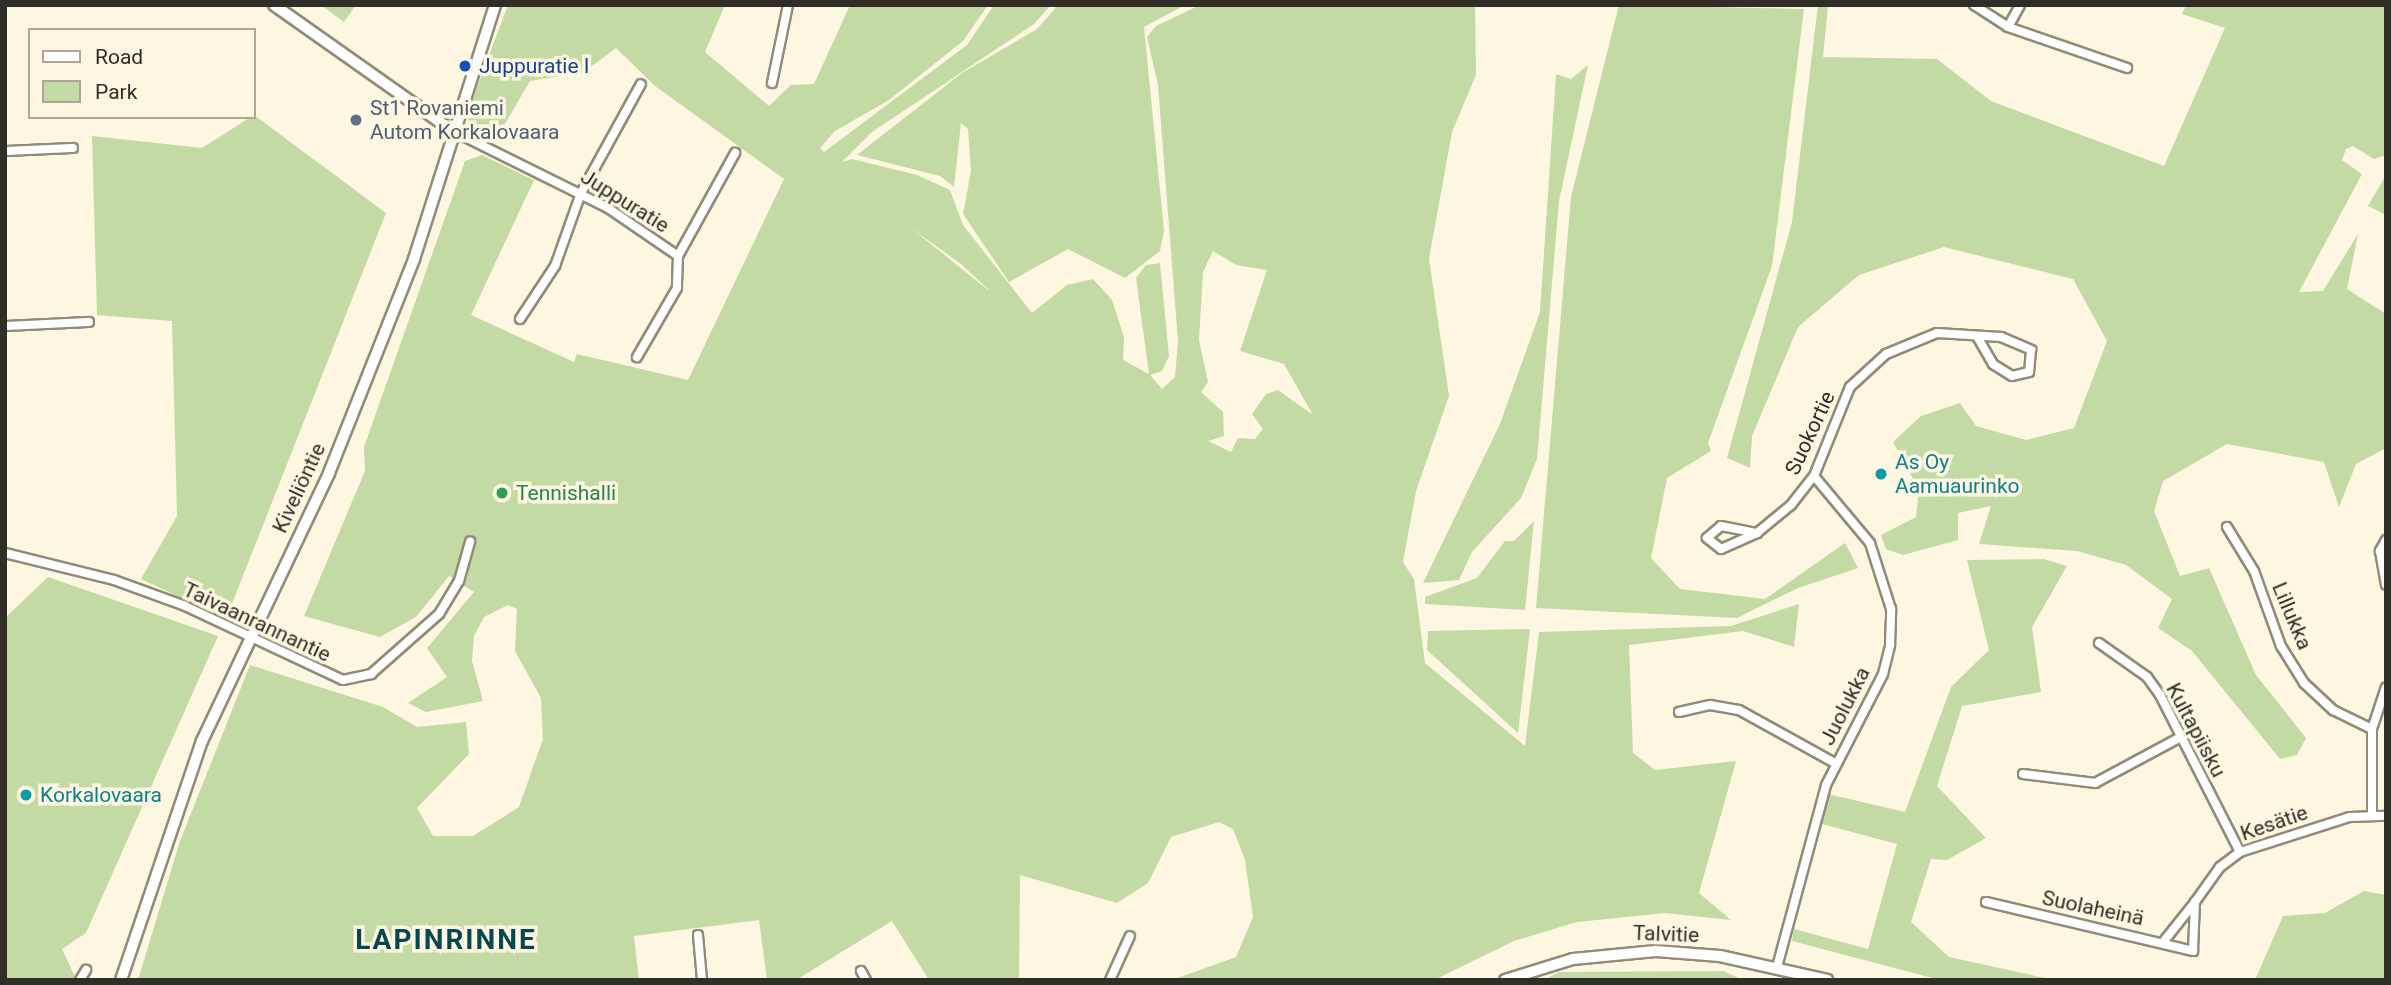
<!DOCTYPE html>
<html>
<head>
<meta charset="utf-8">
<style>
	body { margin:0 }
	#map { position:relative; width:2391px; height:985px; overflow:hidden; background:#fdf6e1; font-family:Roboto,sans-serif }
	div>[style] { position:absolute }
	.green>* { inset:0; background:#c4daa4 }
	.roads { filter:drop-shadow(2px 0 #918b78) drop-shadow(-2px 0 #918b78) drop-shadow(0 2px #918b78) drop-shadow(0 -2px #918b78) }
	.minor>* { height:8px; margin:-4px; padding:0 4px; transform-origin:4px; border-radius:4px; background:#fff }
	.tertiary>* { height:10px; margin:-5px; padding:0 5px; transform-origin:5px; border-radius:5px; background:#fff }
	.dots>* { width:19px; height:19px; translate:-50% -50%; box-sizing:border-box; border:4px solid #fdf6e1; border-radius:50% }
	span { translate:-50% -50%; white-space:nowrap; text-align:center; line-height:1.15; -webkit-text-stroke:7px #fdf6e1; paint-order:stroke }
	.transit-label { font-size:21px; color:#164399 }
	.left { translate:0 -50%; text-align:left }
	.service-label { font-size:21px; color:#4e5e75 }
	.street-label { font-size:21px; color:#302e26 }
	.culture-label { font-size:21px; color:#0d838f }
	.leisure-label { font-size:21px; color:#27864d }
	.district-label { font-size:28px; color:#074750; font-weight:700; letter-spacing:2px }
	.frame { position:absolute; inset:0; border:7px solid #302e26; pointer-events:none }
	.legend { position:absolute; left:28px; top:28px; width:228px; height:91px; box-sizing:border-box; background:#fdf6e1; border:2px solid #aba696; margin:0; padding:9px 12px; list-style:none; font-size:21px; color:#302e26 }
	.legend li { display:flex; align-items:center; gap:14px; height:35px }
	.legend b { width:35px; border:2px solid #aba696 }
</style>
</head>
<body>
<div id="map">
	<div class="green">
		<i style="clip-path:polygon(321px 5px,356px 5px,344px 22px)"></i>
		<i style="clip-path:polygon(evenodd,508px 5px,725px 5px,705px 52px,769px 106px,791px 85px,814px 84px,850px 5px,988px 5px,963px 41px,889px 100px,835px 131px,820px 148px,824px 152px,967px 45px,994px 5px,1051px 5px,1034px 24px,872px 132px,842px 162px,852px 159px,917px 175px,950px 190px,963px 225px,1032px 313px,1067px 285px,1093px 279px,1112px 300px,1124px 337px,1123px 360px,1149px 374px,1136px 278px,1146px 265px,1160px 263px,1169px 356px,1162px 371px,1150px 375px,1162px 389px,1175px 377px,1178px 341px,1158px 85px,1147px 37px,1156px 26px,1200px 5px,1475px 5px,1476px 75px,1452px 132px,1429px 259px,1449px 396px,1416px 491px,1403px 562px,1414px 579px,1425px 663px,1525px 746px,1539px 632px,1731px 626px,1799px 604px,1794px 647px,1743px 631px,1629px 645px,1633px 753px,1655px 770px,1736px 761px,1699px 893px,1731px 920px,1665px 913px,1577px 922px,1514px 941px,1434px 980px,1172px 980px,1236px 957px,1253px 917px,1245px 860px,1233px 829px,1219px 822px,1171px 837px,1148px 883px,1117px 903px,1020px 875px,1019px 980px,929px 980px,892px 921px,796px 980px,767px 980px,759px 920px,634px 936px,639px 980px,138px 980px,180px 841px,250px 665px,383px 707px,417px 727px,466px 722px,469px 754px,417px 808px,433px 836px,473px 836px,519px 807px,543px 739px,541px 698px,515px 651px,517px 609px,508px 605px,484px 617px,474px 636px,472px 661px,483px 701px,426px 712px,408px 703px,447px 677px,427px 648px,474px 592px,449px 576px,416px 617px,380px 637px,304px 616px,365px 471px,364px 447px,465px 161px,482px 155px,534px 180px,471px 315px,574px 362px,577px 354px,688px 380px,784px 179px,655px 86px,616px 48px,584px 72px,530px 81px,495px 141px,470px 127px,467px 114px,508px 5px,911px 228px,961px 264px,989px 290px,988px 290px,911px 228px,508px 5px,1213px 251px,1236px 265px,1267px 270px,1240px 351px,1284px 364px,1313px 415px,1278px 390px,1266px 394px,1252px 414px,1263px 429px,1255px 439px,1238px 438px,1231px 452px,1208px 441px,1224px 436px,1223px 412px,1201px 392px,1208px 382px,1199px 340px,1203px 272px,1213px 251px)"></i>
		<i style="clip-path:polygon(1058px 5px,1185px 5px,1144px 27px,1164px 231px,1160px 251px,1125px 278px,1068px 249px,1009px 282px,963px 214px,971px 171px,968px 129px,961px 123px,954px 187px,940px 176px,857px 155px,962px 73px,1037px 29px)"></i>
		<i style="clip-path:polygon(1619px 5px,1804px 9px,1772px 266px,1708px 443px,1711px 451px,1667px 478px,1651px 558px,1680px 589px,1765px 599px,1845px 543px,1858px 568px,1798px 588px,1737px 618px,1536px 608px,1571px 197px)"></i>
		<i style="clip-path:polygon(1818px 5px,1828px 5px,1823px 57px,1937px 59px,1991px 101px,2164px 166px,2225px 28px,2182px 14px,2186px 5px,2386px 5px,2386px 155px,2374px 159px,2353px 146px,2346px 149px,2342px 160px,2362px 174px,2299px 292px,2323px 291px,2358px 234px,2347px 289px,2386px 314px,2386px 448px,2356px 464px,2339px 507px,2324px 462px,2227px 444px,2163px 481px,2154px 511px,2180px 576px,2209px 568px,2256px 675px,2306px 738px,2297px 755px,2280px 759px,2192px 651px,2158px 628px,2172px 599px,2126px 565px,2077px 551px,1979px 544px,1991px 506px,1958px 513px,1958px 540px,1903px 555px,1886px 549px,1881px 535px,1916px 517px,1919px 490px,1893px 442px,1921px 416px,1960px 403px,1976px 426px,2026px 440px,2074px 428px,2107px 341px,2073px 279px,1944px 247px,1859px 275px,1798px 327px,1752px 436px,1750px 468px,1727px 458px,1792px 222px)"></i>
		<i style="clip-path:polygon(1588px 65px,1559px 201px,1537px 459px,1521px 498px,1472px 552px,1459px 580px,1423px 583px,1500px 424px,1540px 312px,1556px 74px,1571px 79px)"></i>
		<i style="clip-path:polygon(254px 115px,386px 213px,226px 619px,141px 579px,177px 516px,172px 321px,97px 315px,92px 136px,202px 148px)"></i>
		<i style="clip-path:polygon(2386px 175px,2386px 215px,2368px 206px)"></i>
		<i style="clip-path:polygon(1534px 521px,1525px 610px,1425px 604px,1425px 597px,1477px 578px,1505px 541px,1514px 541px)"></i>
		<i style="clip-path:polygon(2044px 559px,2067px 566px,2032px 627px,2041px 692px,1962px 706px,1937px 786px,1986px 838px,1947px 860px,1931px 859px,1911px 922px,1949px 957px,2054px 980px,1940px 980px,1792px 941px,1794px 929px,1868px 949px,1897px 844px,1822px 824px,1828px 794px,1905px 812px,1951px 687px,1989px 650px,1967px 560px)"></i>
		<i style="clip-path:polygon(48px 577px,218px 636px,86px 933px,62px 949px,76px 979px,5px 980px,5px 618px)"></i>
		<i style="clip-path:polygon(1530px 629px,1518px 733px,1427px 650px,1428px 631px)"></i>
		<i style="clip-path:polygon(2364px 891px,2386px 895px,2384px 978px,2255px 980px,2283px 916px,2325px 913px)"></i>
		<i style="clip-path:polygon(1723px 971px,1743px 980px,1544px 980px,1559px 972px)"></i>
	</div>
	<div class="roads">
		<div class="minor">
			<i style="left:1974px;top:5px;width:40px;rotate:32.9deg"></i>
			<i style="left:2008px;top:27px;width:25px;rotate:-61deg"></i>
			<i style="left:2008px;top:27px;width:126px;rotate:19deg"></i>
			<i style="left:772px;top:83px;width:80px;rotate:-78.4deg"></i>
			<i style="left:451px;top:130px;width:175px;rotate:26.4deg"></i>
			<i style="left:608px;top:208px;width:85px;rotate:34.4deg"></i>
			<i style="left:678px;top:256px;width:32px;rotate:92deg"></i>
			<i style="left:677px;top:288px;width:80px;rotate:120.1deg"></i>
			<i style="left:5px;top:151px;width:68px;rotate:-2.5deg"></i>
			<i style="left:678px;top:256px;width:118px;rotate:-61deg"></i>
			<i style="left:520px;top:319px;width:64px;rotate:-56.6deg"></i>
			<i style="left:555px;top:266px;width:77px;rotate:-70.4deg"></i>
			<i style="left:581px;top:193px;width:124px;rotate:-61.2deg"></i>
			<i style="left:5px;top:326px;width:84px;rotate:-2.7deg"></i>
			<i style="left:2227px;top:527px;width:52px;rotate:58.5deg"></i>
			<i style="left:2254px;top:571px;width:80px;rotate:70.2deg"></i>
			<i style="left:2281px;top:646px;width:44px;rotate:58.1deg"></i>
			<i style="left:2304px;top:683px;width:40px;rotate:43deg"></i>
			<i style="left:2333px;top:710px;width:43px;rotate:26deg"></i>
			<i style="left:1757px;top:533px;width:39px;rotate:156deg"></i>
			<i style="left:1721px;top:549px;width:18px;rotate:-142deg"></i>
			<i style="left:1707px;top:538px;width:18px;rotate:-41deg"></i>
			<i style="left:1721px;top:526px;width:37px;rotate:11deg"></i>
			<i style="left:1757px;top:533px;width:44px;rotate:-39.5deg"></i>
			<i style="left:1791px;top:505px;width:37px;rotate:-52deg"></i>
			<i style="left:1814px;top:476px;width:96px;rotate:-68deg"></i>
			<i style="left:1850px;top:387px;width:49px;rotate:-42.5deg"></i>
			<i style="left:1886px;top:354px;width:55px;rotate:-22.4deg"></i>
			<i style="left:1937px;top:333px;width:64px;rotate:3.6deg"></i>
			<i style="left:2001px;top:337px;width:33px;rotate:23deg"></i>
			<i style="left:2031px;top:350px;width:22px;rotate:95deg"></i>
			<i style="left:2029px;top:372px;width:17px;rotate:167deg"></i>
			<i style="left:2012px;top:376px;width:22px;rotate:-148deg"></i>
			<i style="left:1993px;top:364px;width:32px;rotate:-120deg"></i>
			<i style="left:2386px;top:540px;width:13px;rotate:119deg"></i>
			<i style="left:2380px;top:551px;width:34px;rotate:80deg"></i>
			<i style="left:5px;top:553px;width:112px;rotate:13.9deg"></i>
			<i style="left:114px;top:580px;width:76px;rotate:20.1deg"></i>
			<i style="left:185px;top:606px;width:174px;rotate:25.1deg"></i>
			<i style="left:343px;top:680px;width:29px;rotate:-12deg"></i>
			<i style="left:371px;top:674px;width:91px;rotate:-41.4deg"></i>
			<i style="left:439px;top:614px;width:39px;rotate:-59deg"></i>
			<i style="left:459px;top:581px;width:41px;rotate:-74.2deg"></i>
			<i style="left:2099px;top:643px;width:59px;rotate:35.3deg"></i>
			<i style="left:2147px;top:677px;width:22px;rotate:54deg"></i>
			<i style="left:2160px;top:695px;width:176px;rotate:63deg"></i>
			<i style="left:1679px;top:712px;width:32px;rotate:-13deg"></i>
			<i style="left:1710px;top:705px;width:29px;rotate:10deg"></i>
			<i style="left:1739px;top:710px;width:110px;rotate:28.9deg"></i>
			<i style="left:2023px;top:774px;width:73px;rotate:7.1deg"></i>
			<i style="left:2095px;top:783px;width:95px;rotate:-28.2deg"></i>
			<i style="left:2372px;top:815px;width:86px;rotate:-90deg"></i>
			<i style="left:2372px;top:729px;width:44px;rotate:-71.6deg"></i>
			<i style="left:1986px;top:902px;width:213px;rotate:13.3deg"></i>
			<i style="left:2193px;top:951px;width:49px;rotate:-87.7deg"></i>
			<i style="left:2195px;top:902px;width:43px;rotate:-54.5deg"></i>
			<i style="left:2220px;top:867px;width:25px;rotate:-37deg"></i>
			<i style="left:2240px;top:852px;width:115px;rotate:-17.7deg"></i>
			<i style="left:2350px;top:817px;width:36px;rotate:-2deg"></i>
			<i style="left:698px;top:935px;width:45px;rotate:84.9deg"></i>
			<i style="left:2164px;top:941px;width:50px;rotate:-51.5deg"></i>
			<i style="left:1777px;top:967px;width:188px;rotate:-74.9deg"></i>
			<i style="left:1826px;top:785px;width:125px;rotate:-62.8deg"></i>
			<i style="left:1883px;top:674px;width:30px;rotate:-76deg"></i>
			<i style="left:1890px;top:645px;width:36px;rotate:-88deg"></i>
			<i style="left:1891px;top:609px;width:69px;rotate:-107.7deg"></i>
			<i style="left:1870px;top:543px;width:87px;rotate:-129.9deg"></i>
			<i style="left:861px;top:971px;width:10px;rotate:61deg"></i>
			<i style="left:80px;top:980px;width:12px;rotate:-59deg"></i>
			<i style="left:1110px;top:980px;width:48px;rotate:-65.6deg"></i>
		</div>
		<div class="tertiary">
			<i style="left:274px;top:5px;width:217px;rotate:35.2deg"></i>
			<i style="left:121px;top:980px;width:252px;rotate:-71.3deg"></i>
			<i style="left:202px;top:741px;width:297px;rotate:-64.6deg"></i>
			<i style="left:329px;top:473px;width:230px;rotate:-68.3deg"></i>
			<i style="left:414px;top:259px;width:267px;rotate:-72.3deg"></i>
			<i style="left:1505px;top:980px;width:71px;rotate:-17.2deg"></i>
			<i style="left:1573px;top:959px;width:83px;rotate:-5.5deg"></i>
			<i style="left:1656px;top:951px;width:64px;rotate:4.5deg"></i>
			<i style="left:1720px;top:956px;width:110px;rotate:12.6deg"></i>
		</div>
	</div>
	<div class="dots">
		<i style="left:465px;top:66px;background:#1a4fb4"></i>
		<i style="left:356px;top:120px;background:#5c6f8a"></i>
		<i style="left:1881px;top:474px;background:#0f9aa8"></i>
		<i style="left:502px;top:493px;background:#2e9e5b"></i>
		<i style="left:26px;top:795px;background:#0f9aa8"></i>
	</div>
	<div class="transit-label">
		<span class="left" style="left:479px;top:66px">Juppuratie I</span>
	</div>
	<div class="service-label">
		<span class="left" style="left:370px;top:120px">St1 Rovaniemi<br>Autom Korkalovaara</span>
	</div>
	<div class="street-label">
		<span style="left:625px;top:201px;rotate:32deg">Juppuratie</span>
		<span style="left:1810px;top:433px;rotate:-65deg">Suokortie</span>
		<span style="left:299px;top:488px;rotate:-65deg">Kiveliöntie</span>
		<span style="left:2292px;top:616px;rotate:67deg">Lillukka</span>
		<span style="left:257px;top:622px;rotate:25deg">Taivaanrannantie</span>
		<span style="left:1845px;top:706px;rotate:-63deg">Juolukka</span>
		<span style="left:2196px;top:730px;rotate:62deg">Kultapiisku</span>
		<span style="left:2274px;top:823px;rotate:-19deg">Kesätie</span>
		<span style="left:2093px;top:908px;rotate:12deg">Suolaheinä</span>
		<span style="left:1666px;top:934px;rotate:2deg">Talvitie</span>
	</div>
	<div class="culture-label">
		<span class="left" style="left:1895px;top:474px">As Oy<br>Aamuaurinko</span>
		<span class="left" style="left:40px;top:795px">Korkalovaara</span>
	</div>
	<div class="leisure-label">
		<span class="left" style="left:516px;top:493px">Tennishalli</span>
	</div>
	<div class="district-label">
		<span style="left:446px;top:940px">LAPINRINNE</span>
	</div>
	<div class="frame"></div>
	<ul class="legend">
	<li><b style="height:9px;background:#fff"></b>Road</li>
	<li><b style="height:19px;background:#c4daa4"></b>Park</li>
	</ul>
</div>
</body>
</html>
